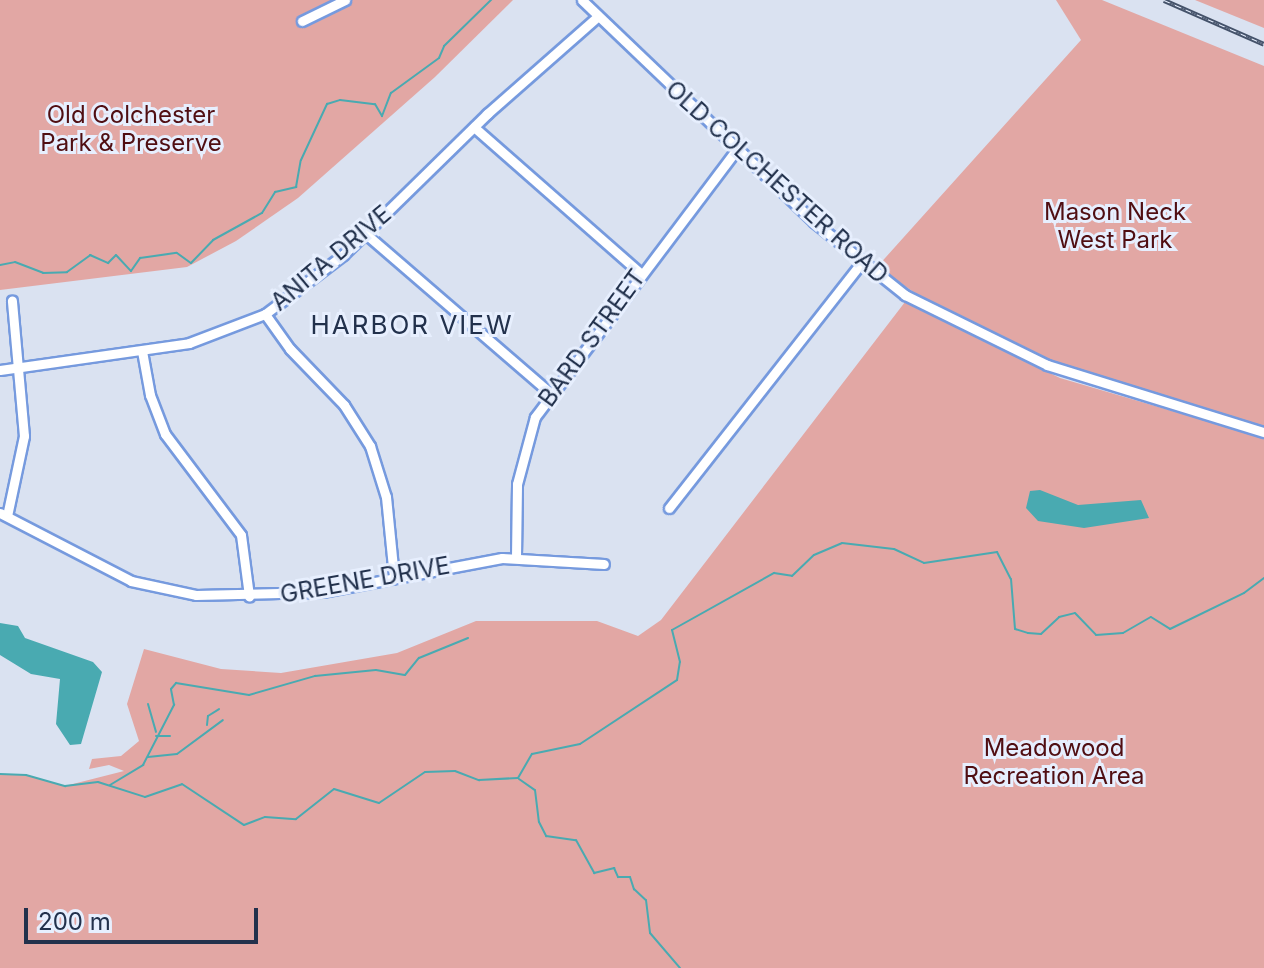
<!DOCTYPE html>
<html>
<head>
<meta charset="utf-8">
<style>
	body { margin:0 }
	#map { position:relative; width:1264px; height:968px; overflow:hidden; background:#dae2f1; font-family:Inter,sans-serif }
	div>[style] { position:absolute }
	.green>* { inset:0; background:#e2a7a4 }
	.water>* { inset:0; background:#49aab1 }
	.stream>* { height:2px; margin:-1px; padding:0 1px; transform-origin:1px; border-radius:1px; background:#49aab1 }
	.roads { filter:drop-shadow(2px 0 #769ade) drop-shadow(-2px 0 #769ade) drop-shadow(0 2px #769ade) drop-shadow(0 -2px #769ade) }
	.minor>* { height:9px; margin:-4.5px; padding:0 4.5px; transform-origin:4.5px; border-radius:4.5px; background:#fff }
	.rail>* { height:5px; margin-top:-2.5px; transform-origin:0; background:repeating-linear-gradient(90deg,#e7effe 0 6px,#44526a 0 12px); box-sizing:border-box; border-block:2px solid #44526a }
	span { translate:-50% -50%; white-space:nowrap; text-align:center; line-height:1.15; -webkit-text-stroke:6px #e7effe; paint-order:stroke }
	.park-label { font-size:24px; color:#500e12 }
	.street-label { font-size:24px; color:#22314c }
	.neighbourhood-label { font-size:26px; color:#22314c; letter-spacing:2px }
	.scale { position:absolute; left:24px; top:908px; width:234px; height:36px; box-sizing:border-box; border:4px solid #22314c; border-top:0; padding-left:10px; font-size:24px; line-height:28px; white-space:nowrap; color:#22314c; -webkit-text-stroke:6px #e7effe; paint-order:stroke }
</style>
</head>
<body>
<div id="map">
	<div class="green">
		<i style="clip-path:polygon(0 0,513px 0,435px 77px,298px 198px,236px 241px,187px 267px,0 290px)"></i>
		<i style="clip-path:polygon(1056px 0,1102px 0,1264px 66px,1264px 427px,1058px 365px,931px 304px,877px 267px,1081px 40px)"></i>
		<i style="clip-path:polygon(1195px 0,1264px 0,1264px 28px)"></i>
		<i style="clip-path:polygon(905px 302px,1060px 378px,1264px 438px,1264px 968px,0 968px,0 774px,26px 775px,65px 786px,124px 771px,109px 765px,89px 769px,92px 759px,121px 756px,139px 741px,127px 704px,144px 649px,221px 669px,281px 673px,397px 653px,476px 621px,597px 621px,638px 636px,661px 620px)"></i>
	</div>
	<div class="water">
		<i style="clip-path:polygon(1040px 490px,1078px 505px,1141px 500px,1149px 518px,1084px 528px,1038px 521px,1026px 508px,1030px 491px)"></i>
		<i style="clip-path:polygon(0 623px,18px 626px,25px 638px,93px 662px,102px 672px,81px 744px,70px 745px,56px 724px,60px 679px,31px 674px,0 655px)"></i>
	</div>
	<div class="stream">
		<i style="left:0;top:265px;width:15px;rotate:-11deg"></i>
		<i style="left:15px;top:262px;width:30px;rotate:21deg"></i>
		<i style="left:43px;top:273px;width:24px;rotate:-2deg"></i>
		<i style="left:67px;top:272px;width:29px;rotate:-36deg"></i>
		<i style="left:90px;top:255px;width:20px;rotate:24deg"></i>
		<i style="left:108px;top:263px;width:11px;rotate:-45deg"></i>
		<i style="left:116px;top:255px;width:22px;rotate:47deg"></i>
		<i style="left:131px;top:271px;width:16px;rotate:-55deg"></i>
		<i style="left:140px;top:258px;width:37px;rotate:-8deg"></i>
		<i style="left:177px;top:253px;width:17px;rotate:36deg"></i>
		<i style="left:191px;top:263px;width:32px;rotate:-46deg"></i>
		<i style="left:213px;top:240px;width:56px;rotate:-28.9deg"></i>
		<i style="left:262px;top:213px;width:25px;rotate:-58deg"></i>
		<i style="left:275px;top:192px;width:22px;rotate:-13deg"></i>
		<i style="left:296px;top:187px;width:27px;rotate:-80deg"></i>
		<i style="left:301px;top:160px;width:62px;rotate:-65.1deg"></i>
		<i style="left:327px;top:104px;width:14px;rotate:-17deg"></i>
		<i style="left:340px;top:100px;width:35px;rotate:7deg"></i>
		<i style="left:375px;top:104px;width:14px;rotate:60deg"></i>
		<i style="left:382px;top:116px;width:25px;rotate:-69deg"></i>
		<i style="left:391px;top:93px;width:59px;rotate:-36.1deg"></i>
		<i style="left:439px;top:58px;width:13px;rotate:-67deg"></i>
		<i style="left:444px;top:46px;width:66px;rotate:-44.4deg"></i>
		<i style="left:148px;top:704px;width:29px;rotate:74deg"></i>
		<i style="left:207px;top:725px;width:9px;rotate:-84deg"></i>
		<i style="left:208px;top:716px;width:13px;rotate:-32deg"></i>
		<i style="left:156px;top:736px;width:14px"></i>
		<i style="left:148px;top:757px;width:29px;rotate:-6deg"></i>
		<i style="left:177px;top:754px;width:57px;rotate:-36.5deg"></i>
		<i style="left:0;top:774px;width:26px;rotate:2deg"></i>
		<i style="left:26px;top:775px;width:41px;rotate:15.8deg"></i>
		<i style="left:65px;top:786px;width:33px;rotate:-7deg"></i>
		<i style="left:98px;top:782px;width:49px;rotate:17.7deg"></i>
		<i style="left:145px;top:797px;width:39px;rotate:-19deg"></i>
		<i style="left:182px;top:784px;width:74px;rotate:33.5deg"></i>
		<i style="left:244px;top:825px;width:22px;rotate:-21deg"></i>
		<i style="left:265px;top:817px;width:31px;rotate:4deg"></i>
		<i style="left:296px;top:819px;width:48px;rotate:-38.3deg"></i>
		<i style="left:334px;top:789px;width:47px;rotate:17.3deg"></i>
		<i style="left:379px;top:803px;width:55px;rotate:-34deg"></i>
		<i style="left:425px;top:772px;width:30px;rotate:-2deg"></i>
		<i style="left:455px;top:771px;width:26px;rotate:21deg"></i>
		<i style="left:479px;top:780px;width:39px;rotate:-3deg"></i>
		<i style="left:518px;top:778px;width:28px;rotate:-60deg"></i>
		<i style="left:532px;top:754px;width:49px;rotate:-11.8deg"></i>
		<i style="left:580px;top:744px;width:116px;rotate:-33.4deg"></i>
		<i style="left:677px;top:680px;width:18px;rotate:-81deg"></i>
		<i style="left:680px;top:662px;width:33px;rotate:-104deg"></i>
		<i style="left:672px;top:630px;width:117px;rotate:-29.2deg"></i>
		<i style="left:774px;top:573px;width:18px;rotate:9deg"></i>
		<i style="left:792px;top:576px;width:30px;rotate:-44deg"></i>
		<i style="left:814px;top:555px;width:30px;rotate:-23deg"></i>
		<i style="left:842px;top:543px;width:52px;rotate:6.6deg"></i>
		<i style="left:894px;top:549px;width:33px;rotate:25deg"></i>
		<i style="left:924px;top:563px;width:74px;rotate:-8.6deg"></i>
		<i style="left:997px;top:552px;width:30px;rotate:63deg"></i>
		<i style="left:1011px;top:579px;width:50px;rotate:85.4deg"></i>
		<i style="left:1015px;top:629px;width:14px;rotate:17deg"></i>
		<i style="left:1028px;top:633px;width:13px;rotate:4deg"></i>
		<i style="left:1041px;top:634px;width:25px;rotate:-43deg"></i>
		<i style="left:1059px;top:617px;width:16px;rotate:-14deg"></i>
		<i style="left:1075px;top:613px;width:30px;rotate:46deg"></i>
		<i style="left:1096px;top:635px;width:27px;rotate:-4deg"></i>
		<i style="left:1123px;top:633px;width:32px;rotate:-30deg"></i>
		<i style="left:1151px;top:617px;width:22px;rotate:32deg"></i>
		<i style="left:1170px;top:629px;width:82px;rotate:-25.9deg"></i>
		<i style="left:1244px;top:593px;width:25px;rotate:-37deg"></i>
		<i style="left:519px;top:779px;width:19px;rotate:35deg"></i>
		<i style="left:535px;top:790px;width:32px;rotate:83deg"></i>
		<i style="left:539px;top:822px;width:16px;rotate:63deg"></i>
		<i style="left:546px;top:836px;width:30px;rotate:8deg"></i>
		<i style="left:576px;top:840px;width:38px;rotate:61deg"></i>
		<i style="left:594px;top:873px;width:21px;rotate:-14deg"></i>
		<i style="left:614px;top:868px;width:10px;rotate:66deg"></i>
		<i style="left:618px;top:877px;width:12px"></i>
		<i style="left:630px;top:877px;width:13px;rotate:72deg"></i>
		<i style="left:634px;top:889px;width:16px;rotate:43deg"></i>
		<i style="left:646px;top:900px;width:33px;rotate:83deg"></i>
		<i style="left:650px;top:933px;width:46px;rotate:49.4deg"></i>
		<i style="left:110px;top:785px;width:39px;rotate:-31deg"></i>
		<i style="left:143px;top:765px;width:68px;rotate:-62.7deg"></i>
		<i style="left:174px;top:705px;width:16px;rotate:-101deg"></i>
		<i style="left:171px;top:689px;width:8px;rotate:-50deg"></i>
		<i style="left:176px;top:683px;width:74px;rotate:9.3deg"></i>
		<i style="left:249px;top:695px;width:69px;rotate:-16.1deg"></i>
		<i style="left:315px;top:676px;width:61px;rotate:-5.6deg"></i>
		<i style="left:376px;top:670px;width:29px;rotate:10deg"></i>
		<i style="left:405px;top:675px;width:22px;rotate:-51deg"></i>
		<i style="left:419px;top:658px;width:53px;rotate:-22.2deg"></i>
	</div>
	<div class="roads">
		<div class="minor">
			<i style="left:582px;top:0;width:321px;rotate:43.7deg"></i>
			<i style="left:814px;top:222px;width:117px;rotate:38.7deg"></i>
			<i style="left:905px;top:295px;width:158px;rotate:26.2deg"></i>
			<i style="left:1047px;top:365px;width:227px;rotate:17.2deg"></i>
			<i style="left:302px;top:21px;width:48px;rotate:-26deg"></i>
			<i style="left:474px;top:127px;width:221px;rotate:41.3deg"></i>
			<i style="left:366px;top:234px;width:242px;rotate:40.8deg"></i>
			<i style="left:265px;top:314px;width:43px;rotate:54.5deg"></i>
			<i style="left:290px;top:349px;width:78px;rotate:46deg"></i>
			<i style="left:344px;top:405px;width:49px;rotate:57.6deg"></i>
			<i style="left:370px;top:446px;width:53px;rotate:72.6deg"></i>
			<i style="left:386px;top:497px;width:80px;rotate:84.3deg"></i>
			<i style="left:142px;top:351px;width:45px;rotate:79.7deg"></i>
			<i style="left:150px;top:395px;width:42px;rotate:69deg"></i>
			<i style="left:165px;top:434px;width:126px;rotate:53deg"></i>
			<i style="left:241px;top:535px;width:62px;rotate:82.5deg"></i>
			<i style="left:0;top:370px;width:191px;rotate:-8.1deg"></i>
			<i style="left:189px;top:343px;width:81px;rotate:-20.9deg"></i>
			<i style="left:265px;top:314px;width:98px;rotate:-37.1deg"></i>
			<i style="left:343px;top:255px;width:202px;rotate:-44.4deg"></i>
			<i style="left:487px;top:114px;width:147px;rotate:-41.4deg"></i>
			<i style="left:669px;top:508px;width:311px;rotate:-51.9deg"></i>
			<i style="left:0;top:513px;width:148px;rotate:27.4deg"></i>
			<i style="left:131px;top:581px;width:66px;rotate:12.2deg"></i>
			<i style="left:196px;top:595px;width:126px;rotate:-1.4deg"></i>
			<i style="left:322px;top:592px;width:183px;rotate:-10.7deg"></i>
			<i style="left:502px;top:558px;width:102px;rotate:3.4deg"></i>
			<i style="left:7px;top:516px;width:82px;rotate:-78deg"></i>
			<i style="left:24px;top:436px;width:136px;rotate:-95.1deg"></i>
			<i style="left:516px;top:557px;width:73px;rotate:-89.2deg"></i>
			<i style="left:517px;top:484px;width:69px;rotate:-75deg"></i>
			<i style="left:535px;top:417px;width:337px;rotate:-53deg"></i>
		</div>
	</div>
	<div class="rail">
		<i style="left:1164px;top:0;width:109px;rotate:23.7deg"></i>
	</div>
	<div class="park-label">
		<span style="left:131px;top:129px">Old Colchester<br>Park &amp; Preserve</span>
		<span style="left:1115px;top:226px">Mason Neck<br>West Park</span>
		<span style="left:1054px;top:762px">Meadowood<br>Recreation Area</span>
	</div>
	<div class="street-label">
		<span style="left:777px;top:182px;rotate:42deg">OLD COLCHESTER ROAD</span>
		<span style="left:331px;top:258px;rotate:-40deg">ANITA DRIVE</span>
		<span style="left:592px;top:338px;rotate:-54deg">BARD STREET</span>
		<span style="left:365px;top:580px;rotate:-10deg">GREENE DRIVE</span>
	</div>
	<div class="neighbourhood-label">
		<span style="left:412px;top:325px">HARBOR VIEW</span>
	</div>
	<div class="scale">200 m</div>
</div>
</body>
</html>
